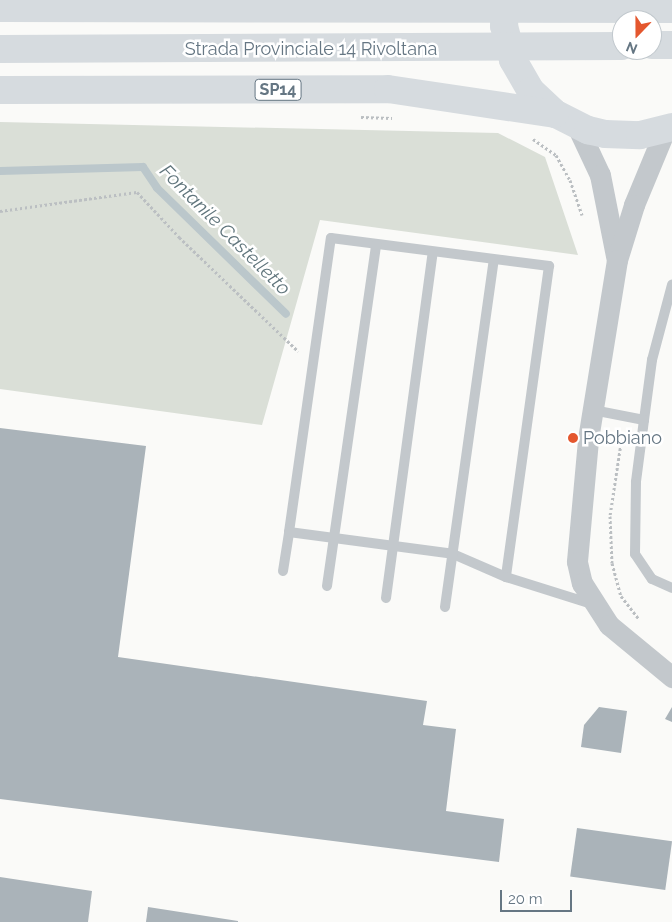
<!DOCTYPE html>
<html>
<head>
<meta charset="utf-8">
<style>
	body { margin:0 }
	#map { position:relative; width:672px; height:922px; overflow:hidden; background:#fafaf8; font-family:Raleway,sans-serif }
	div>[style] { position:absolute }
	.green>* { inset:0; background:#dadfd7 }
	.stream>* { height:8px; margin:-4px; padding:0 4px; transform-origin:4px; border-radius:4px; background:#bbc7cb }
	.building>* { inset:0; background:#aab3b9; transform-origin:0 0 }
	.path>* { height:3px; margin-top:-1.5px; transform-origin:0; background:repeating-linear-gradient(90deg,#bbbfc2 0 2.5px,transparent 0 5px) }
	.lane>* { height:10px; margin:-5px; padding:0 5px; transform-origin:5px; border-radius:5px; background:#c3c8cc }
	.street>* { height:21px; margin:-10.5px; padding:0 10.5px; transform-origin:10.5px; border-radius:10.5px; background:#c3c8cc }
	.secondary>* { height:28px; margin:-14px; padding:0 14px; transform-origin:14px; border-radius:14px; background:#d6dbdf }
	.highway>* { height:28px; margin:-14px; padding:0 14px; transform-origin:14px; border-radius:14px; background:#d6dbdf }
	.dots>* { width:14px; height:14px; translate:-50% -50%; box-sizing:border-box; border:2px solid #fff; border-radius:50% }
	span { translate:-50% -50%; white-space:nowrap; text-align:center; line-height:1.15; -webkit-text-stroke:5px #fff; paint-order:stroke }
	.shield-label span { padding:1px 4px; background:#fff; border:1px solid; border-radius:4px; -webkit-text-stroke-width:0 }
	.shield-label { font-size:16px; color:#657683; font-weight:700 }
	.street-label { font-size:18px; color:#657683 }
	.poi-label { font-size:18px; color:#657683 }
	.left { translate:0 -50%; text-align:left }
	.water-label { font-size:19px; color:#60757c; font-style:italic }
	.north { position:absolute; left:612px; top:10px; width:50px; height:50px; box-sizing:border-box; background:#fff; border:1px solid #c1c8cd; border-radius:50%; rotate:202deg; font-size:14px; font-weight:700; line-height:20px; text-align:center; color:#657683 }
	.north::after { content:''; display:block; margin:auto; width:18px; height:22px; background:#e4572e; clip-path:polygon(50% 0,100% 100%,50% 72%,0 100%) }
	.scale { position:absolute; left:500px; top:890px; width:72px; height:22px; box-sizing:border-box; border:2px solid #657683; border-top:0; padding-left:6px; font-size:15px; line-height:18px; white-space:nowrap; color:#657683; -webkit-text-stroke:4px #fff; paint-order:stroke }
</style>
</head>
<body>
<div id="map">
	<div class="green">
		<i style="clip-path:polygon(0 122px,498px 133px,545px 157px,578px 255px,320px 220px,262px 425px,0 389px)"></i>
	</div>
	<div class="stream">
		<i style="left:0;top:171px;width:143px;rotate:-1.6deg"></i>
		<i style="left:143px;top:167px;width:25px;rotate:56deg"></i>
		<i style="left:157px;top:188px;width:180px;rotate:44.3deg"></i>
	</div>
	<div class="building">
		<i style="clip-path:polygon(0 428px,146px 446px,118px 657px,427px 701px,423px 725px,456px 729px,446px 811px,504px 819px,499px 862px,0 799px)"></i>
		<i style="clip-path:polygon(599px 707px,627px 711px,621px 753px,581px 747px,584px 725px)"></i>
		<i style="clip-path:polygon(672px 707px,672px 722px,665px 719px)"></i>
		<i style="left:577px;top:828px;width:96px;height:49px;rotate:8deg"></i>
		<i style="clip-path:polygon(0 877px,92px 891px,88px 922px,0 922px)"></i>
		<i style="clip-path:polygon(148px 907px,238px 921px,238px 922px,146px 922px)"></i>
	</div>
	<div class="path">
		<i style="left:361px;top:117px;width:31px;rotate:2deg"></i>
		<i style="left:533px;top:139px;width:28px;rotate:35deg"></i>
		<i style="left:556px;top:155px;width:29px;rotate:61deg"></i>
		<i style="left:570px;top:180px;width:37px;rotate:71deg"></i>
		<i style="left:0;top:211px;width:138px;rotate:-7.9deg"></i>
		<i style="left:137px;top:192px;width:62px;rotate:47deg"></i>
		<i style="left:179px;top:237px;width:165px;rotate:43.8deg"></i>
		<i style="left:610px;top:442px;width:11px;rotate:5deg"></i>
		<i style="left:621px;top:443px;width:74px;rotate:98.6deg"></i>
		<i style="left:610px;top:516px;width:47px;rotate:87.6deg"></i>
		<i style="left:612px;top:563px;width:34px;rotate:75deg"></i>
		<i style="left:621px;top:596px;width:28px;rotate:52deg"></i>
	</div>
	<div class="lane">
		<i style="left:593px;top:410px;width:52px;rotate:11.1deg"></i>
		<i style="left:644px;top:420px;width:61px;rotate:-82.4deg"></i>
		<i style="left:652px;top:360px;width:78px;rotate:-75.1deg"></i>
		<i style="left:644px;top:420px;width:63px;rotate:97.4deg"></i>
		<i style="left:636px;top:482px;width:72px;rotate:90.8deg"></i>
		<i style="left:635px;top:554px;width:30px;rotate:56deg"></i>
		<i style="left:652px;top:579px;width:22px;rotate:24deg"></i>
		<i style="left:289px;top:532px;width:297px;rotate:-81.9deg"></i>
		<i style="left:331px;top:238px;width:220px;rotate:7.3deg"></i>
		<i style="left:549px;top:266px;width:314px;rotate:97.9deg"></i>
		<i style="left:283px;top:571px;width:39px;rotate:-81deg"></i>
		<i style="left:289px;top:532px;width:165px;rotate:7.6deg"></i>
		<i style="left:453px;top:554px;width:58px;rotate:23.5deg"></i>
		<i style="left:506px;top:577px;width:90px;rotate:17.4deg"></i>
		<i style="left:327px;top:586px;width:345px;rotate:-81.8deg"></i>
		<i style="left:386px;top:598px;width:349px;rotate:-82.3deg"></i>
		<i style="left:445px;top:607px;width:350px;rotate:-82deg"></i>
	</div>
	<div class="street">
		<i style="left:577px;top:126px;width:54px;rotate:64.9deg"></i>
		<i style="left:600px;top:175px;width:83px;rotate:78.8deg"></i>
		<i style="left:665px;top:130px;width:81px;rotate:112.5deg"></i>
		<i style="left:634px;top:205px;width:58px;rotate:107.2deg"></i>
		<i style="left:617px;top:260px;width:182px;rotate:99.2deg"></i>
		<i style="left:588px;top:440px;width:122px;rotate:95.2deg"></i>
		<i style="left:577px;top:562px;width:22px;rotate:77deg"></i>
		<i style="left:582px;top:583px;width:50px;rotate:57.3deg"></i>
		<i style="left:609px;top:625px;width:82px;rotate:39.5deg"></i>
	</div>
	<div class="secondary">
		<i style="left:505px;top:0;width:26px;rotate:92deg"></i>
		<i style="left:504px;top:26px;width:35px;rotate:75deg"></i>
		<i style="left:513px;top:60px;width:36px;rotate:60deg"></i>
		<i style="left:531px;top:91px;width:34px;rotate:43deg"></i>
		<i style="left:556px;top:114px;width:36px;rotate:27deg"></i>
		<i style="left:588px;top:130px;width:17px;rotate:13deg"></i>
		<i style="left:605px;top:134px;width:35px;rotate:2deg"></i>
		<i style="left:640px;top:135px;width:33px;rotate:-14deg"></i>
	</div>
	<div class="highway">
		<i style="left:0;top:8px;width:672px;rotate:0.09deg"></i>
		<i style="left:652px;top:45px;width:20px"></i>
		<i style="left:0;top:49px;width:622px;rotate:-0.28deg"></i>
		<i style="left:0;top:90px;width:388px;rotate:-0.1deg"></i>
		<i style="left:388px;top:89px;width:169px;rotate:8.5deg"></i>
	</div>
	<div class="dots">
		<i style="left:573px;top:438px;background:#e4572e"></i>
	</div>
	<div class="shield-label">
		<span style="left:278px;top:90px">SP14</span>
	</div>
	<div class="street-label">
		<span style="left:311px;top:49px">Strada Provinciale 14 Rivoltana</span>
	</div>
	<div class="poi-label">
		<span class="left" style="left:583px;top:438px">Pobbiano</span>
	</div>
	<div class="water-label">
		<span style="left:225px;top:230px;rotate:45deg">Fontanile Castelletto</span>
	</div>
	<div class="north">N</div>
	<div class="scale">20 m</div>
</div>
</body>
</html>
